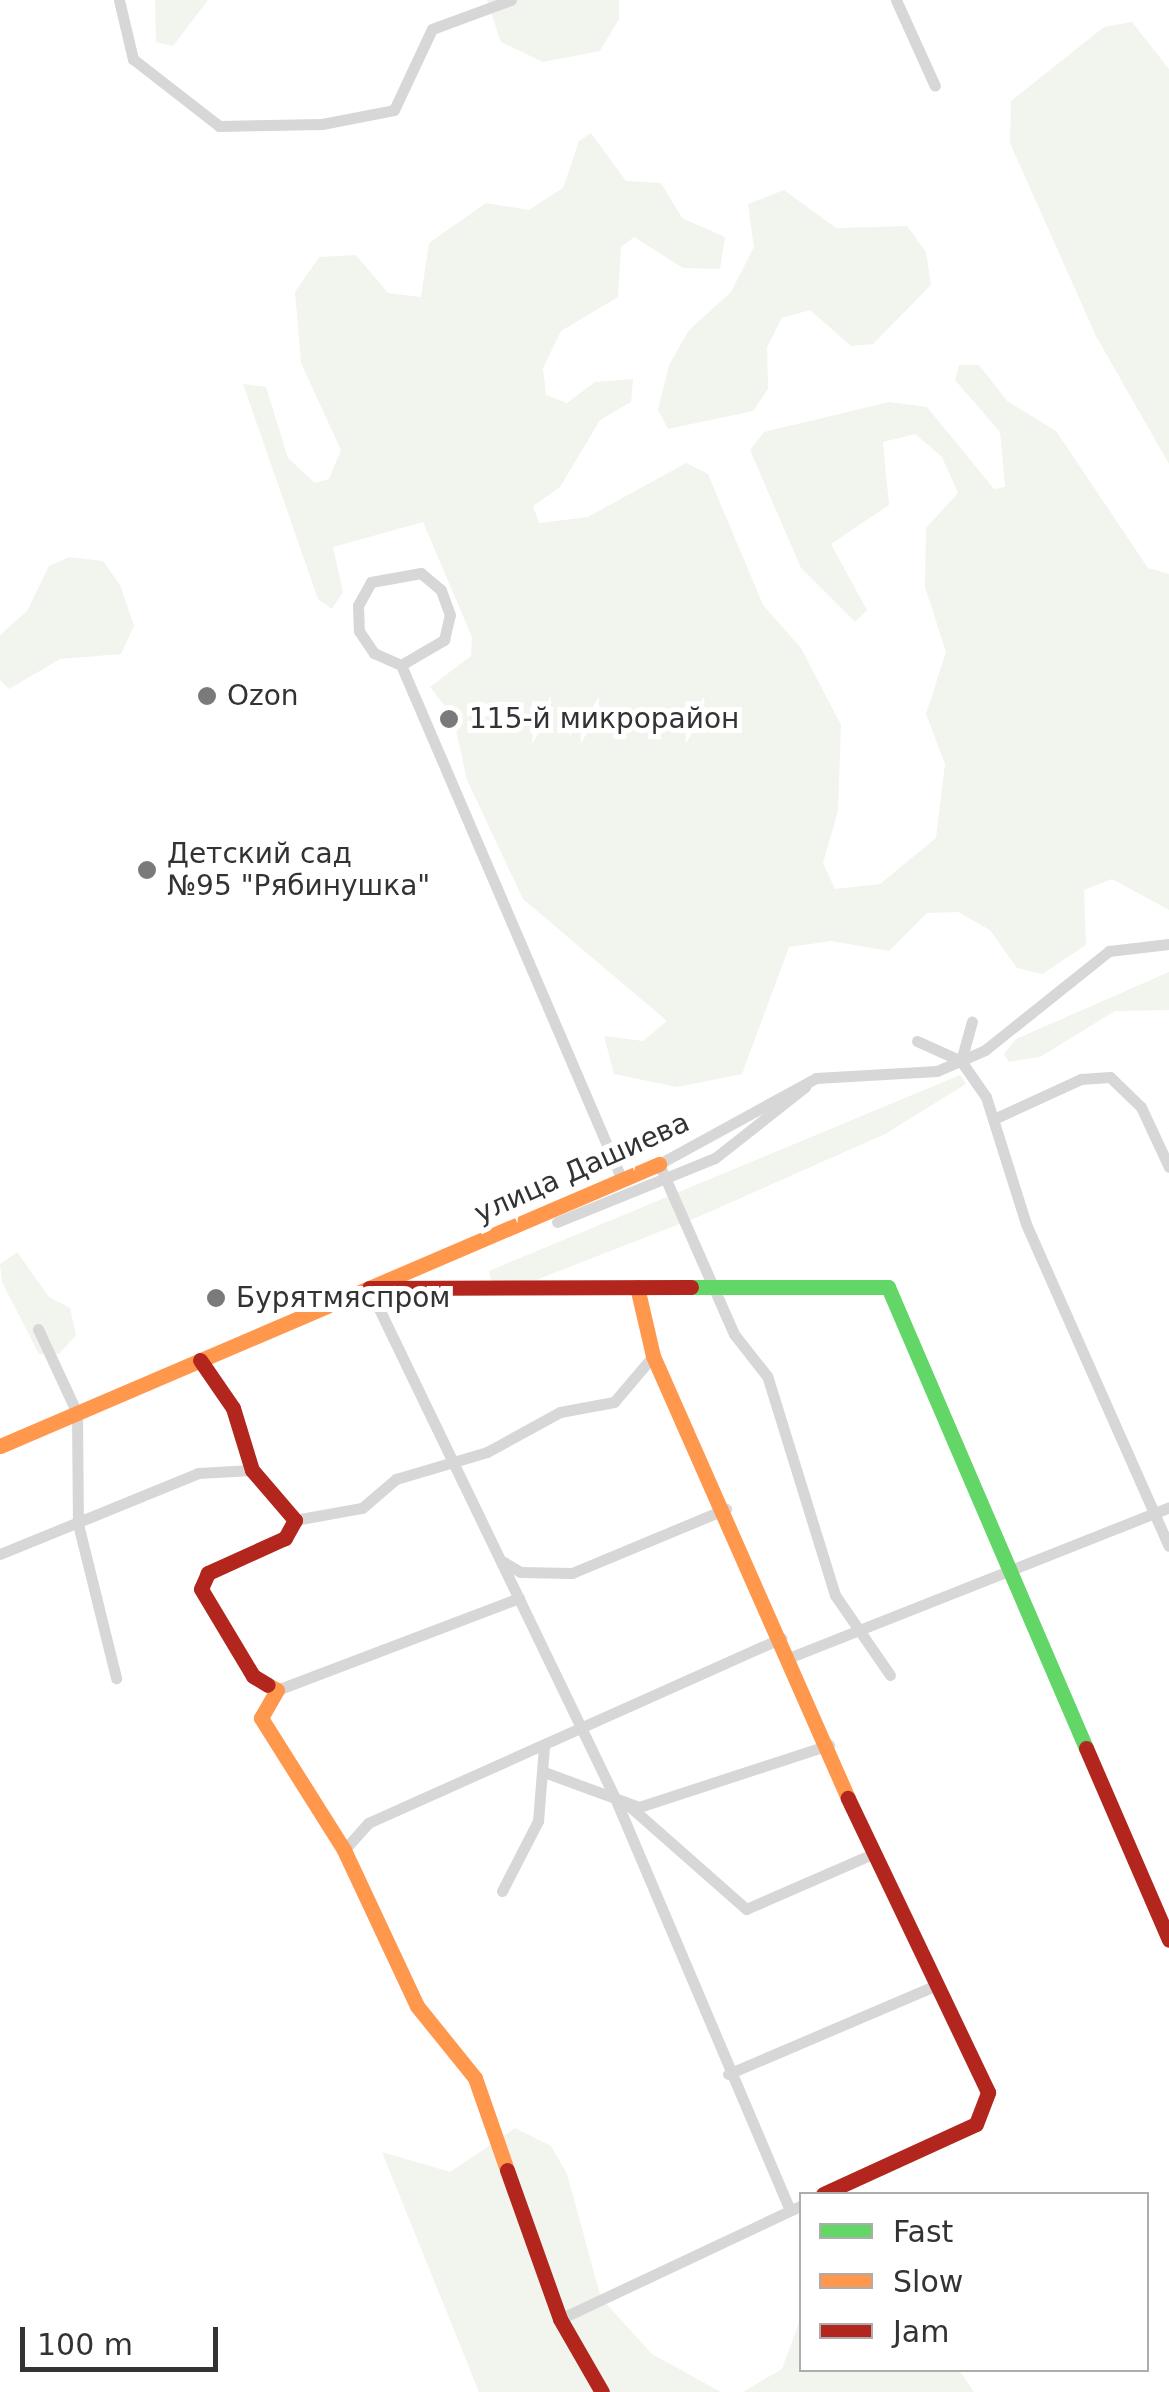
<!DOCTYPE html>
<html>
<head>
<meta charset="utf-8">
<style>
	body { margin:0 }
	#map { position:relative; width:1169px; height:2392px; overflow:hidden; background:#fff; font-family:"DejaVu Sans",sans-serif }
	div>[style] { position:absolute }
	.green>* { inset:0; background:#f1f5ed }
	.street>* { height:11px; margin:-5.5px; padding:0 5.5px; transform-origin:5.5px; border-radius:5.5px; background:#d7d7d7 }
	.fast>* { height:15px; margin:-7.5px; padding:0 7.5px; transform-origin:7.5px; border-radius:7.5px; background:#63d668 }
	.slow>* { height:15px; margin:-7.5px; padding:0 7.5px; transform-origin:7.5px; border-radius:7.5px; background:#ff974d }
	.jam>* { height:15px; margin:-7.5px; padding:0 7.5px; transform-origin:7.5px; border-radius:7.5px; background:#b3261e }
	.dots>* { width:28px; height:28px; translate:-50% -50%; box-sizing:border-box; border:5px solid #fff; border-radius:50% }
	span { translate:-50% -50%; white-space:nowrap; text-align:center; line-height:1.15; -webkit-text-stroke:10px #fff; paint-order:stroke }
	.poi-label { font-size:28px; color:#333 }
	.left { translate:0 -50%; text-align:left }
	.street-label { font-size:28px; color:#333 }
	.legend { position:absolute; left:799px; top:2192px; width:350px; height:180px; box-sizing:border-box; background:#fff; border:2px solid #adadad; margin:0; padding:12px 18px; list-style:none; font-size:30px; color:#333 }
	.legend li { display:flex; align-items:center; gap:20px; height:50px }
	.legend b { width:50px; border:2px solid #adadad }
	.scale { position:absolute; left:20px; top:2327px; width:198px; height:45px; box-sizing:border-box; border:5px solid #333; border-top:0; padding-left:12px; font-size:30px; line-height:35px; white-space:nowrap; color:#333; -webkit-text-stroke:8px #fff; paint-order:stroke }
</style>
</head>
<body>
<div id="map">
	<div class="green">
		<i style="clip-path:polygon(155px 0,208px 0,173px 46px,156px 42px)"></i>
		<i style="clip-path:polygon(487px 0,619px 0,619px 19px,600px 51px,543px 62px,501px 42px)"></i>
		<i style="clip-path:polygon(1132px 22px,1169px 69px,1169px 464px,1096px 336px,1010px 143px,1011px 101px,1104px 27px)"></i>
		<i style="clip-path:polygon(591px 133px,626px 181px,661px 183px,682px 218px,725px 237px,720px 269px,683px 268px,634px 237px,621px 247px,618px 297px,561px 331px,543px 368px,546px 395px,567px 403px,595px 382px,633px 379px,631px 402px,600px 420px,560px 487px,533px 506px,539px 523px,588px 517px,686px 463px,708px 474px,763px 605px,801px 648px,841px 725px,838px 811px,823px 863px,835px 889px,880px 884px,936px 838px,945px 764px,926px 714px,946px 652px,925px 587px,926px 528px,958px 493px,942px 457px,915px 434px,883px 442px,889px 505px,831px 544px,867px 610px,855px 622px,801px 568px,750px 450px,764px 432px,889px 402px,927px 407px,994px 489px,1005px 487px,1000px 432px,955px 380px,959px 365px,979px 365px,1007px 401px,1056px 431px,1148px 568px,1169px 574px,1169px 910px,1112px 879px,1084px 890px,1086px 945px,1042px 974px,1017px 968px,990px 930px,958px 912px,927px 913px,889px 951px,831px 941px,789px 947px,742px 1074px,677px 1087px,614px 1074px,604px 1036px,643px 1041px,667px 1021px,523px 899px,467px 780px,453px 716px,430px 687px,471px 656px,472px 637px,423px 522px,333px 547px,343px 592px,332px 609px,318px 599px,243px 384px,266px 387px,288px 458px,315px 483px,329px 479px,341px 450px,301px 363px,295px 292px,319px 257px,356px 255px,388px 293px,421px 297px,429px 243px,486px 203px,529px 210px,563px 188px,579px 141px)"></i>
		<i style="clip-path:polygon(784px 190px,836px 228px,907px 226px,926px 252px,931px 285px,873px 344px,851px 346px,810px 310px,782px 318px,767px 347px,768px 389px,753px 411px,668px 429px,658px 410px,669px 365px,689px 330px,731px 292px,754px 247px,748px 204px)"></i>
		<i style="clip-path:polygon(69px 557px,103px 561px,120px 585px,134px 626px,121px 654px,60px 659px,9px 689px,0 680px,0 635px,27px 611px,49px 566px)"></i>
		<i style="clip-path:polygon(1169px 972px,1169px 1010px,1115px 1011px,1040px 1057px,1009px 1062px,1004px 1054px,1016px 1039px)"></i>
		<i style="clip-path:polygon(960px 1075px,966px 1084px,885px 1134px,700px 1216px,536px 1280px,492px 1283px,489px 1271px)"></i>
		<i style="clip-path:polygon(17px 1252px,49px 1297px,70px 1308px,76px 1335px,59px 1354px,39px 1354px,2px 1282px,0 1264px)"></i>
		<i style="clip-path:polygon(515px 2128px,551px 2146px,567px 2174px,601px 2298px,652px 2354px,721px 2392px,479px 2392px,382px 2152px,450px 2172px)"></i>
		<i style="clip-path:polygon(801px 2317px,802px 2370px,959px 2370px,974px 2392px,743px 2392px,782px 2369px)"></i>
	</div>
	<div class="street">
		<i style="left:119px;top:0;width:61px;rotate:76.7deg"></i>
		<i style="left:133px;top:59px;width:109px;rotate:37.9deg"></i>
		<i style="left:219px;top:126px;width:103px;rotate:-1.1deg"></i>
		<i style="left:322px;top:124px;width:73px;rotate:-11deg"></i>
		<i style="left:394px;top:110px;width:89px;rotate:-64.9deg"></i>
		<i style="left:432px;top:29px;width:84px;rotate:-20.2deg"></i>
		<i style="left:896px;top:0;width:94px;rotate:65.6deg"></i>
		<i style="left:401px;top:665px;width:50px;rotate:-30.2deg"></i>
		<i style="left:444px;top:640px;width:26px;rotate:-77deg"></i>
		<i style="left:450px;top:615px;width:27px;rotate:-110deg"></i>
		<i style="left:441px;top:590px;width:26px;rotate:-140deg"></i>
		<i style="left:421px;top:573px;width:51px;rotate:169.8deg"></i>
		<i style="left:371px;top:582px;width:26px;rotate:119deg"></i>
		<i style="left:358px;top:605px;width:26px;rotate:88deg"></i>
		<i style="left:359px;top:631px;width:27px;rotate:56deg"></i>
		<i style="left:374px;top:653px;width:30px;rotate:24deg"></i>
		<i style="left:401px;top:665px;width:560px;rotate:66.77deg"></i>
		<i style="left:917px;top:1041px;width:48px;rotate:24.4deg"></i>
		<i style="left:961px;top:1061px;width:44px;rotate:55.2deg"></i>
		<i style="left:986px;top:1097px;width:133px;rotate:72.5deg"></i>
		<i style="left:1026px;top:1224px;width:352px;rotate:66.1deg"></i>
		<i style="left:961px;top:1061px;width:41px;rotate:-74.6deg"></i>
		<i style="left:996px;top:1118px;width:94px;rotate:-24.6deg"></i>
		<i style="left:1081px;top:1079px;width:29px;rotate:-4deg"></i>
		<i style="left:1110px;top:1077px;width:43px;rotate:44.1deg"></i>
		<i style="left:1141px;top:1107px;width:66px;rotate:65deg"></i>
		<i style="left:557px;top:1222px;width:170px;rotate:-22.1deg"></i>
		<i style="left:715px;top:1158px;width:115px;rotate:-38.3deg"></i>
		<i style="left:369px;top:1288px;width:566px;rotate:64.25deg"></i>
		<i style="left:615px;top:1798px;width:448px;rotate:67deg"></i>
		<i style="left:38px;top:1329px;width:93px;rotate:65.1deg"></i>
		<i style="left:77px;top:1413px;width:111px;rotate:89.5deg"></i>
		<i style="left:78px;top:1524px;width:159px;rotate:76.1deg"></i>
		<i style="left:295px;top:1520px;width:68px;rotate:-10.2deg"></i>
		<i style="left:362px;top:1508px;width:45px;rotate:-40.5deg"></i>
		<i style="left:396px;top:1479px;width:95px;rotate:-16.5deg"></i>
		<i style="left:487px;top:1452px;width:83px;rotate:-28.7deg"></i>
		<i style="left:560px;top:1412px;width:55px;rotate:-10.5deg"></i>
		<i style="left:614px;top:1402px;width:60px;rotate:-49.7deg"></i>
		<i style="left:0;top:1554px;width:214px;rotate:-22.2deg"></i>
		<i style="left:198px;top:1473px;width:54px;rotate:-3.2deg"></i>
		<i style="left:502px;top:1561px;width:21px;rotate:31deg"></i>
		<i style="left:520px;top:1572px;width:52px;rotate:1.1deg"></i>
		<i style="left:572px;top:1573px;width:167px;rotate:-22.6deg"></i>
		<i style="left:791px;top:1657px;width:407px;rotate:-21.6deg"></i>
		<i style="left:890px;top:1675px;width:97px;rotate:-124.5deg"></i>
		<i style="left:835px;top:1595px;width:229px;rotate:-107.2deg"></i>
		<i style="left:767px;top:1376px;width:53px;rotate:-128.2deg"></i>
		<i style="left:734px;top:1334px;width:186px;rotate:-113.8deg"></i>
		<i style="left:659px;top:1164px;width:179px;rotate:-28.7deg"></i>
		<i style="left:816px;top:1078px;width:121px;rotate:-3.3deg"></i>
		<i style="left:937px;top:1071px;width:52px;rotate:-23.6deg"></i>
		<i style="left:985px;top:1050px;width:159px;rotate:-38.6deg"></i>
		<i style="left:1109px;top:951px;width:60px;rotate:-6.7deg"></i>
		<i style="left:277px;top:1690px;width:259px;rotate:-20.8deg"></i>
		<i style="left:544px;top:1772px;width:101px;rotate:20.2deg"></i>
		<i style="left:639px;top:1807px;width:200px;rotate:-18.1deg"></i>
		<i style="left:627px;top:1804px;width:159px;rotate:41.4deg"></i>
		<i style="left:746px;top:1909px;width:141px;rotate:-23.5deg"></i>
		<i style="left:344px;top:1850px;width:36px;rotate:-48deg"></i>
		<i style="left:368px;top:1823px;width:453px;rotate:-24.1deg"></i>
		<i style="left:502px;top:1891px;width:79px;rotate:-62.8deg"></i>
		<i style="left:538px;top:1821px;width:74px;rotate:-85.4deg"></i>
		<i style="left:728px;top:2074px;width:222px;rotate:-23.1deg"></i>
		<i style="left:560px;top:2319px;width:268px;rotate:-25.2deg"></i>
	</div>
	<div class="fast">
		<i style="left:691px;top:1287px;width:197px"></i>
		<i style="left:888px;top:1287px;width:502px;rotate:66.76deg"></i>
	</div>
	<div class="slow">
		<i style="left:637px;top:1287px;width:71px;rotate:76.9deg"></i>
		<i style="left:653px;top:1356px;width:483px;rotate:66.2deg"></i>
		<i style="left:0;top:1446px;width:717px;rotate:-23.17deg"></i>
		<i style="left:268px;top:1685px;width:10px;rotate:29deg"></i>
		<i style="left:277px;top:1690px;width:32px;rotate:120deg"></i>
		<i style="left:261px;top:1718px;width:156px;rotate:57.8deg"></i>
		<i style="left:344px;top:1850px;width:172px;rotate:64.9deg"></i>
		<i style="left:417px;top:2006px;width:92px;rotate:51.1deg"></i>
		<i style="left:475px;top:2078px;width:97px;rotate:70.8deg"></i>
	</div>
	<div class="jam">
		<i style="left:369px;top:1288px;width:322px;rotate:-0.2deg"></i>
		<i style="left:200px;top:1360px;width:58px;rotate:55.5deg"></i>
		<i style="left:233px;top:1408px;width:65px;rotate:73deg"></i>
		<i style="left:252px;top:1470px;width:66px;rotate:49.3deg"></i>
		<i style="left:295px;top:1520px;width:21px;rotate:119deg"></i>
		<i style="left:285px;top:1538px;width:85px;rotate:155.6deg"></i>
		<i style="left:208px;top:1573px;width:17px;rotate:114deg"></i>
		<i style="left:201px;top:1589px;width:101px;rotate:59.1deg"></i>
		<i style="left:253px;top:1676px;width:17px;rotate:31deg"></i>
		<i style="left:1086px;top:1748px;width:209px;rotate:66.6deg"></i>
		<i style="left:507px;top:2170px;width:158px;rotate:70.4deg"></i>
		<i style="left:560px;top:2319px;width:84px;rotate:60.1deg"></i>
		<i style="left:823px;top:2194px;width:168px;rotate:-24.6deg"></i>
		<i style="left:976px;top:2124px;width:34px;rotate:-69deg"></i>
		<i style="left:988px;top:2092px;width:326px;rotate:-115.5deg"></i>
	</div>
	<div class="dots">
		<i style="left:207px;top:696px;background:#7a7a7a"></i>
		<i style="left:449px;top:719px;background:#7a7a7a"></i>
		<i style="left:147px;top:870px;background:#7a7a7a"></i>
		<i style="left:216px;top:1298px;background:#7a7a7a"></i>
	</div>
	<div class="poi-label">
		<span class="left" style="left:227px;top:696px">Ozon</span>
		<span class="left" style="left:469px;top:719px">115-й микрорайон</span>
		<span class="left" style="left:167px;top:870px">Детский сад<br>№95 "Рябинушка"</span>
		<span class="left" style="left:236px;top:1298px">Бурятмяспром</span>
	</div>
	<div class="street-label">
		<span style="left:582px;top:1168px;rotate:-24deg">улица Дашиева</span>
	</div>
	<ul class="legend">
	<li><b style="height:12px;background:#63d668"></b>Fast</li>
	<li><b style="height:12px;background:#ff974d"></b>Slow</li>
	<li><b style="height:12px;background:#b3261e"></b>Jam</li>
	</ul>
	<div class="scale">100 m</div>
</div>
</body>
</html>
